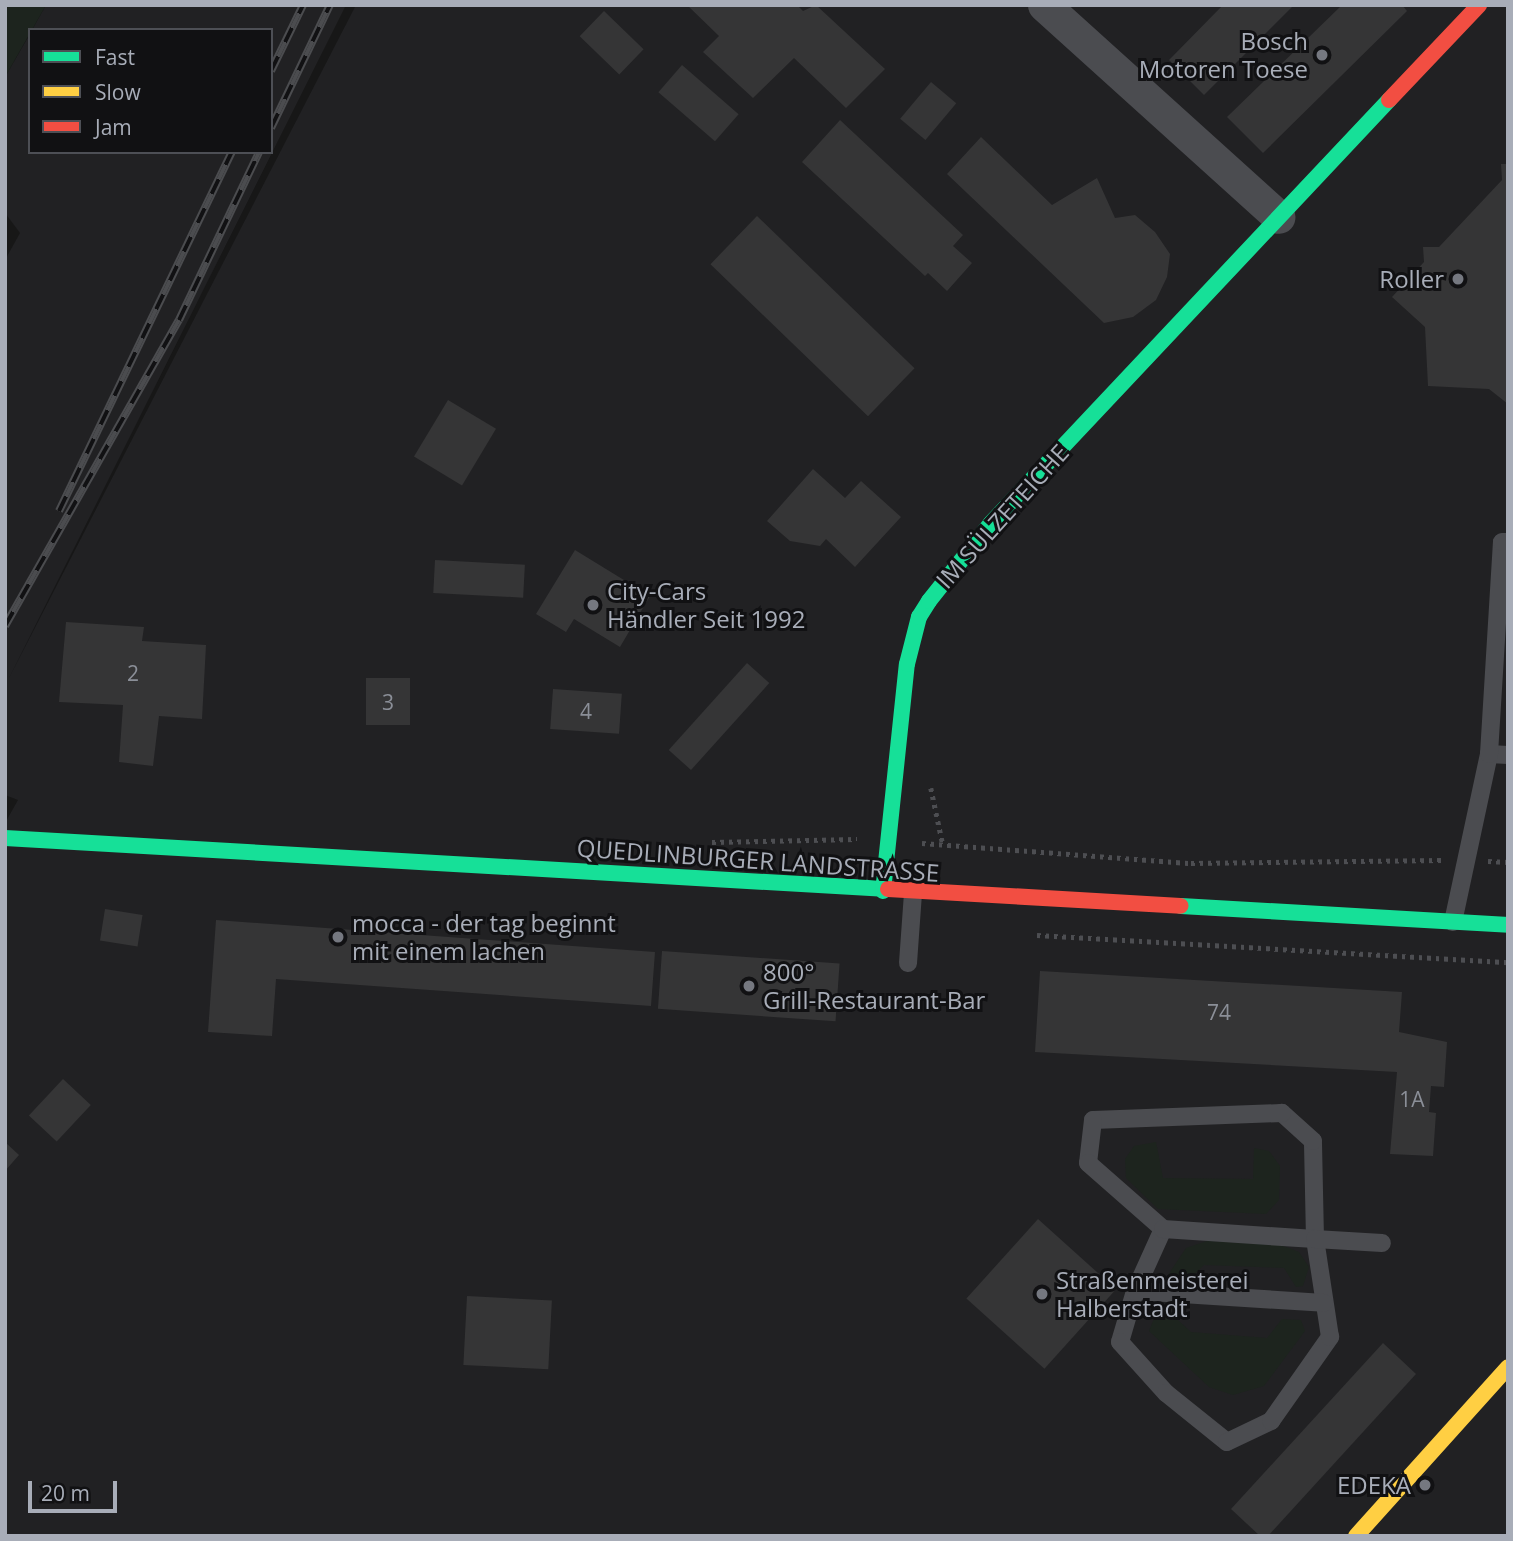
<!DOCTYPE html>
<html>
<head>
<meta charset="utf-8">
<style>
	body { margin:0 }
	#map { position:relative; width:1513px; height:1541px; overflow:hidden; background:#171717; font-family:"Open Sans",sans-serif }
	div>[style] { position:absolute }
	.built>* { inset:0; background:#212123 }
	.green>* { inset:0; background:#1d241e }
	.building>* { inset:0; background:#353536; transform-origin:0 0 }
	.path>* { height:4.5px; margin-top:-2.25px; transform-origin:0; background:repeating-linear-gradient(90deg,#4d4e52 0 3.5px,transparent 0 8.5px) }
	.lane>* { height:18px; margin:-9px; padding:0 9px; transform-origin:9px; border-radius:9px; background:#4b4c50 }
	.street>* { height:33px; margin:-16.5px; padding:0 16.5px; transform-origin:16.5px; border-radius:16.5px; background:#4b4c50 }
	.fast>* { height:16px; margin:-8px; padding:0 8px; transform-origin:8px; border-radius:8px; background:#16e098 }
	.slow>* { height:16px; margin:-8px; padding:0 8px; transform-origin:8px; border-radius:8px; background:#ffcf43 }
	.jam>* { height:16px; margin:-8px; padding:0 8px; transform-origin:8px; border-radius:8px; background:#f24e42 }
	.rail>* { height:8px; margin-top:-4px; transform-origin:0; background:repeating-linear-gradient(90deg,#111113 0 16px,#4b4c4f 0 32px); box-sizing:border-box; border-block:2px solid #4b4c4f }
	.dots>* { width:19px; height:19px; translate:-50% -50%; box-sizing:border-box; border:4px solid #111113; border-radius:50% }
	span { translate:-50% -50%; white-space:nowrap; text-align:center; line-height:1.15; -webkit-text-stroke:6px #111113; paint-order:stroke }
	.number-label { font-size:21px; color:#8b8f98 }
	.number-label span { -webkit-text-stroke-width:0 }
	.poi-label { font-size:24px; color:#a8adb8 }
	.right { translate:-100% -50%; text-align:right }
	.left { translate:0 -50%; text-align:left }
	.street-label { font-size:24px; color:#a8adb8 }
	.frame { position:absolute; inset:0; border:7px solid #a8adb8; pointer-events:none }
	.legend { position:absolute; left:28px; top:28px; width:245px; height:126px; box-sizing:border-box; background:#111113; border:2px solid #4d4f55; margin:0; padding:9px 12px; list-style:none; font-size:21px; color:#a8adb8 }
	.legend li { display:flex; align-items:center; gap:14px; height:35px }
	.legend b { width:35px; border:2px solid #4d4f55 }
	.scale { position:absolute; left:28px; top:1481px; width:89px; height:32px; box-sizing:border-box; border:4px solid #a8adb8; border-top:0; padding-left:9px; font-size:21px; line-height:24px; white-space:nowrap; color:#a8adb8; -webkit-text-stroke:5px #111113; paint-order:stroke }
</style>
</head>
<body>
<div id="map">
	<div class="built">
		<i style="clip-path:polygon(46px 5px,346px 5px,8px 680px,356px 5px,1508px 5px,1508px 1536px,5px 1536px,5px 823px,18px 800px,5px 795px,5px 260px,20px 233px,5px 213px,5px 77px,30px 34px,30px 152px,271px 152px,271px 30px,32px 30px)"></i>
	</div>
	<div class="green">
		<i style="clip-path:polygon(5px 5px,46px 5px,5px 77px)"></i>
		<i style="clip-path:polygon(1156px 1142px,1163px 1178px,1253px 1179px,1254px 1148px,1269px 1151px,1280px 1166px,1279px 1200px,1266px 1214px,1158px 1209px,1126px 1178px,1125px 1159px,1134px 1146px)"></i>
		<i style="clip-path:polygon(1207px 1241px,1281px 1245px,1299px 1252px,1309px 1267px,1303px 1286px,1296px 1287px,1284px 1268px,1204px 1265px,1187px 1281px,1168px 1275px,1186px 1248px)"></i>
		<i style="clip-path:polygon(1167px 1310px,1191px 1332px,1267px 1338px,1282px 1319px,1301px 1320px,1305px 1331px,1264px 1386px,1233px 1395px,1209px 1387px,1149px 1331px,1155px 1316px)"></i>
	</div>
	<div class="building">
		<i style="clip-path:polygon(687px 5px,797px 5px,803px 11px,816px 5px,885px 69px,846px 108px,794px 58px,753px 98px,703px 52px,719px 36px)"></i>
		<i style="clip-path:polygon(1223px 5px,1294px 5px,1204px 95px,1169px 60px)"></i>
		<i style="clip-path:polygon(1342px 5px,1402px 5px,1407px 11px,1263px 153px,1227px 117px)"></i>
		<i style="left:604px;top:11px;width:55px;height:35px;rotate:44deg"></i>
		<i style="left:682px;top:65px;width:75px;height:36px;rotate:41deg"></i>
		<i style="left:931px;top:82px;width:33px;height:48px;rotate:40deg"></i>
		<i style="clip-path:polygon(840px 120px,963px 235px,953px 246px,972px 263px,947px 291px,928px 273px,925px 276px,802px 162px)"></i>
		<i style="clip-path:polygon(981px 137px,1052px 205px,1097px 178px,1115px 218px,1135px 215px,1155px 232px,1170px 254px,1167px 277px,1156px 300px,1133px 317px,1104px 323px,947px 174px)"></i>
		<i style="clip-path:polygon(1501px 164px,1508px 164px,1508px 404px,1489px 389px,1428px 386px,1425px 327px,1392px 297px,1424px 262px,1423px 247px,1439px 247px,1502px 180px)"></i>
		<i style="left:757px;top:216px;width:219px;height:67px;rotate:44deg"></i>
		<i style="left:448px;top:400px;width:56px;height:66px;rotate:31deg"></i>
		<i style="clip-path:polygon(813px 469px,845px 498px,861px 481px,901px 517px,855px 567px,826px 539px,820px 546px,790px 541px,767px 521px)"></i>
		<i style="clip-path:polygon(575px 550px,650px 596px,620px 647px,574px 619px,566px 632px,536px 614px)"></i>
		<i style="left:435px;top:560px;width:90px;height:33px;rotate:3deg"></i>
		<i style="clip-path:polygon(66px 622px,144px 627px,142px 641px,206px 645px,202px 719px,159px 716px,153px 766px,119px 762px,123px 705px,59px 702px)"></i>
		<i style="left:747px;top:663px;width:30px;height:117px;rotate:42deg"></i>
		<i style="left:366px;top:678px;width:44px;height:47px"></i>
		<i style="left:553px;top:689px;width:69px;height:40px;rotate:4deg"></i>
		<i style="left:105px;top:909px;width:38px;height:32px;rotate:9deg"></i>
		<i style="clip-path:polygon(216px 920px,655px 952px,651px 1006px,276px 979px,272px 1036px,208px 1032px)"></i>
		<i style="left:662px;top:951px;width:178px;height:58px;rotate:4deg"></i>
		<i style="clip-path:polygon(1040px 971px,1402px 992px,1399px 1032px,1447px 1042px,1444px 1087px,1431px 1086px,1429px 1112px,1436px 1113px,1433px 1156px,1390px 1154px,1397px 1072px,1035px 1052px)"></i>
		<i style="left:63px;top:1079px;width:38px;height:50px;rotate:43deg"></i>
		<i style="clip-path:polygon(5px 1142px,19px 1155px,5px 1171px)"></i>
		<i style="left:1038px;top:1219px;width:105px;height:107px;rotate:42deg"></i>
		<i style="left:467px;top:1296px;width:85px;height:69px;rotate:3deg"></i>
		<i style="clip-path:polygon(1383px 1343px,1416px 1374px,1268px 1536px,1260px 1536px,1231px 1509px)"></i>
	</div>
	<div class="path">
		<i style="left:931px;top:788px;width:58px;rotate:78.1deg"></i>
		<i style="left:712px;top:842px;width:145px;rotate:-1.2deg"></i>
		<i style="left:922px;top:843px;width:270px;rotate:4.3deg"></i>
		<i style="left:1191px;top:863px;width:253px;rotate:-0.7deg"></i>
		<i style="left:1488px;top:861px;width:20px;rotate:3deg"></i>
		<i style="left:1037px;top:935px;width:472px;rotate:3.3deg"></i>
	</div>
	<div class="lane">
		<i style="left:1489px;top:754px;width:19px;rotate:3deg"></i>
		<i style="left:1453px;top:922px;width:172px;rotate:-77.9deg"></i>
		<i style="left:1489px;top:754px;width:212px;rotate:-86.5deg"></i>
		<i style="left:1502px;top:542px;width:6px"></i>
		<i style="left:908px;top:963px;width:70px;rotate:-85.9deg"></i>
		<i style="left:1163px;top:1229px;width:68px;rotate:114.3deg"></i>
		<i style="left:1135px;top:1291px;width:53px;rotate:106.4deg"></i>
		<i style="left:1120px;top:1342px;width:69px;rotate:48deg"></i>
		<i style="left:1166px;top:1393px;width:78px;rotate:38.8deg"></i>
		<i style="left:1227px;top:1442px;width:49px;rotate:-25.5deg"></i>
		<i style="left:1271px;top:1421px;width:103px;rotate:-54.9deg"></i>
		<i style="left:1330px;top:1337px;width:99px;rotate:-98.7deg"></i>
		<i style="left:1315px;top:1239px;width:98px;rotate:-91.2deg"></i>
		<i style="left:1313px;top:1141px;width:42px;rotate:-137.9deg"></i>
		<i style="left:1282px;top:1113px;width:189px;rotate:177.9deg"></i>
		<i style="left:1093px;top:1120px;width:43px;rotate:96.6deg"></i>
		<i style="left:1088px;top:1163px;width:100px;rotate:41.3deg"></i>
		<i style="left:1163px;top:1229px;width:152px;rotate:3.8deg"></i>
		<i style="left:1315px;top:1239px;width:67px;rotate:3.4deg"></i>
		<i style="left:1135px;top:1291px;width:189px;rotate:3.6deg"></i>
	</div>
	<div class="street">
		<i style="left:1044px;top:5px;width:316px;rotate:42.1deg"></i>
	</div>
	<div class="fast">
		<i style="left:5px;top:838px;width:884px;rotate:3.31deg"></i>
		<i style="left:883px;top:891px;width:228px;rotate:-84deg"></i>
		<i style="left:907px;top:664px;width:49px;rotate:-75.7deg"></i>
		<i style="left:919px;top:617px;width:19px;rotate:-58deg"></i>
		<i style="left:929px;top:601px;width:100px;rotate:-51.5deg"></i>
		<i style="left:991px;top:523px;width:581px;rotate:-46.74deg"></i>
		<i style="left:1181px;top:906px;width:328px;rotate:3.3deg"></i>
	</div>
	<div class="slow">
		<i style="left:1356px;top:1536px;width:227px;rotate:-48deg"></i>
	</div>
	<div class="jam">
		<i style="left:1389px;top:100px;width:131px;rotate:-46.5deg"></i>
		<i style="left:888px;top:889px;width:293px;rotate:3.3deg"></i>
	</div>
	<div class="rail">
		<i style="left:271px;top:71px;width:73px;rotate:-64.1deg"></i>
		<i style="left:271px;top:128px;width:136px;rotate:-64.4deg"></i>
		<i style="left:59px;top:511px;width:399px;rotate:-64.3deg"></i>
		<i style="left:5px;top:626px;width:352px;rotate:-60.4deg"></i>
		<i style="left:179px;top:320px;width:186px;rotate:-64.5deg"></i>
	</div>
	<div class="dots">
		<i style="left:1322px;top:55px;background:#757880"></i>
		<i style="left:1458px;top:279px;background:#757880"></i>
		<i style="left:593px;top:605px;background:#757880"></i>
		<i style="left:338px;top:937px;background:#757880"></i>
		<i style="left:749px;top:986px;background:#757880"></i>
		<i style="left:1042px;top:1294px;background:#757880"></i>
		<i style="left:1425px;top:1485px;background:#757880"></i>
	</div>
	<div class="number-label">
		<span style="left:133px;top:673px">2</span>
		<span style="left:388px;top:702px">3</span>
		<span style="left:586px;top:711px">4</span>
		<span style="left:1219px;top:1012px">74</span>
		<span style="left:1412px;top:1099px">1A</span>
	</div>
	<div class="poi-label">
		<span class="right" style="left:1308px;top:55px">Bosch<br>Motoren Toese</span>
		<span class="right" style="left:1444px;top:279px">Roller</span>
		<span class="left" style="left:607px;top:605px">City-Cars<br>Händler Seit 1992</span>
		<span class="left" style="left:352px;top:937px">mocca - der tag beginnt<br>mit einem lachen</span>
		<span class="left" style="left:763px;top:986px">800°<br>Grill-Restaurant-Bar</span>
		<span class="left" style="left:1056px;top:1294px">Straßenmeisterei<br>Halberstadt</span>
		<span class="right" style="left:1411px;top:1485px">EDEKA</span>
	</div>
	<div class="street-label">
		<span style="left:1002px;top:516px;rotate:-48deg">IM SÜLZETEICHE</span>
		<span style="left:758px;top:860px;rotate:4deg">QUEDLINBURGER LANDSTRASSE</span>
	</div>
	<div class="frame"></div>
	<ul class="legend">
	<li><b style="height:9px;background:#16e098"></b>Fast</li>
	<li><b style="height:9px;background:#ffcf43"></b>Slow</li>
	<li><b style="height:9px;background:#f24e42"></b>Jam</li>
	</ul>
	<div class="scale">20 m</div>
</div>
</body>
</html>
